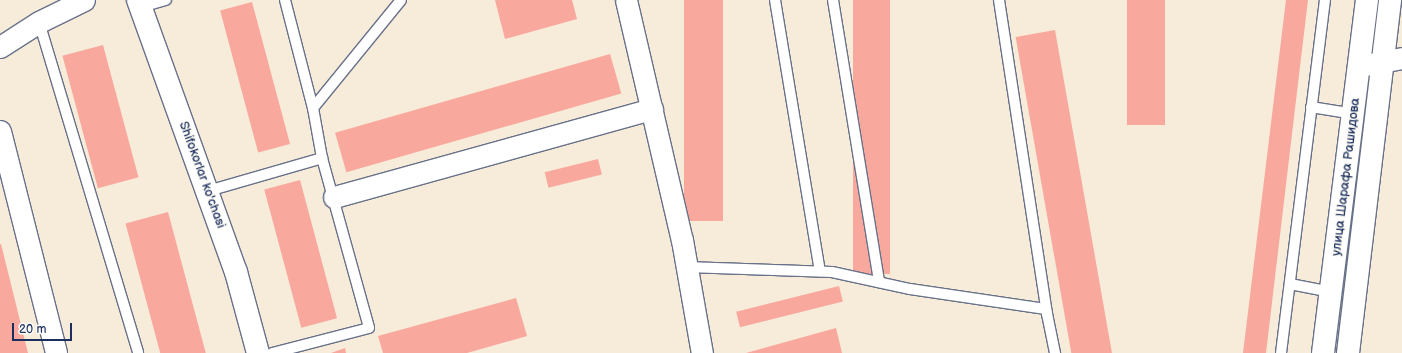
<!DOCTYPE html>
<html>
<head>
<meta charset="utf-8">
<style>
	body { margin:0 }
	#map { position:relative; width:1402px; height:353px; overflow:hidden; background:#f7ebd9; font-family:"Balsamiq Sans",sans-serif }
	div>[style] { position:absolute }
	.building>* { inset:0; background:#f9a89d; transform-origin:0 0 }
	.roads { filter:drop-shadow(1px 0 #687189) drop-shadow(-1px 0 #687189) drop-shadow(0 1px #687189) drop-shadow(0 -1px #687189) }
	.lane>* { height:10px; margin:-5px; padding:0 5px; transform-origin:5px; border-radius:5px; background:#fff }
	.street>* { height:21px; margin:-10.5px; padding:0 10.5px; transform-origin:10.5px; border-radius:10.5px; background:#fff }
	.secondary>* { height:22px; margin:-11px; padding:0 11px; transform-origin:11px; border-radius:11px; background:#fff }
	.primary>* { height:22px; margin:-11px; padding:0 11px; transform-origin:11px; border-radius:11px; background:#fff }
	span { translate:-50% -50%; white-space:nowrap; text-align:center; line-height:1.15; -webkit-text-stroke:3px #fdfcf7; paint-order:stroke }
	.street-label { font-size:13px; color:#1b2f5e }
	.scale { position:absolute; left:12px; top:323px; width:60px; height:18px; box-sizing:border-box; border:2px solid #1b2f5e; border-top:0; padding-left:5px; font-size:12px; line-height:14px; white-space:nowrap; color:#1b2f5e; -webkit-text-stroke:3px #fdfcf7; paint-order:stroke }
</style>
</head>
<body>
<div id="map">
	<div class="building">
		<i style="clip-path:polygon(495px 0,572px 0,577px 19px,505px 39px)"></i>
		<i style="left:684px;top:0;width:39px;height:221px"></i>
		<i style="left:853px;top:0;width:37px;height:274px"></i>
		<i style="left:1127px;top:0;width:38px;height:125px"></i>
		<i style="clip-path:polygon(1286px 0,1308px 0,1299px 75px,1266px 353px,1243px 353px)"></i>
		<i style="left:252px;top:2px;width:147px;height:33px;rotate:75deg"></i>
		<i style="left:1055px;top:30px;width:328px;height:40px;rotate:80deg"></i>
		<i style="left:103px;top:45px;width:137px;height:42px;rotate:75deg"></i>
		<i style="left:610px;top:54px;width:41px;height:286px;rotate:74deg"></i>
		<i style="left:598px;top:159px;width:16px;height:55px;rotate:76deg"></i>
		<i style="left:300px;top:180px;width:143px;height:37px;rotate:75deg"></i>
		<i style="left:168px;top:212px;width:146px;height:44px;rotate:75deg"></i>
		<i style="clip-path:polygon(0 244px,1px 244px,28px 353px,0 353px)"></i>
		<i style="left:839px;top:286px;width:16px;height:106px;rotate:76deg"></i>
		<i style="clip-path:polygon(516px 298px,527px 336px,467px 353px,383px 353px,378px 336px)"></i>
		<i style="clip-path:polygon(836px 328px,842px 353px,746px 353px)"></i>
		<i style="clip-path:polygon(345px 348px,346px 353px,331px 353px)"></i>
	</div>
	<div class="roads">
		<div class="lane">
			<i style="left:285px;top:0;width:112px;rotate:75.5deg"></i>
			<i style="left:313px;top:108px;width:51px;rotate:79.8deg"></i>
			<i style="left:775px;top:0;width:275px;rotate:80.6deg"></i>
			<i style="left:833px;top:0;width:286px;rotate:80.7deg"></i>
			<i style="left:999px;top:0;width:318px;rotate:81.3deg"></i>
			<i style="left:141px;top:7px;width:26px;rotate:-16deg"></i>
			<i style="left:39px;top:22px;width:345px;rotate:73.3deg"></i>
			<i style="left:1311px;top:107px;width:44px;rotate:9.2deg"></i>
			<i style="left:313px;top:108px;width:139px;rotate:-50.8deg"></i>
			<i style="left:208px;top:191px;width:119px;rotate:-16.1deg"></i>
			<i style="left:322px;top:158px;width:176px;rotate:74.5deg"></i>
			<i style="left:369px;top:328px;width:100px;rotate:165.5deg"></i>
			<i style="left:686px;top:267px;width:146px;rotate:2deg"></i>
			<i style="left:832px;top:272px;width:80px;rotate:12.3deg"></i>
			<i style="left:910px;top:289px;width:137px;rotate:8.4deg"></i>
			<i style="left:1046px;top:309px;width:45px;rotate:78.4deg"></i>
			<i style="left:1290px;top:284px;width:42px;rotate:11deg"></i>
			<i style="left:1281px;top:353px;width:356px;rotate:-82.9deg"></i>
		</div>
		<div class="street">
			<i style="left:626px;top:0;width:246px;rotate:76.9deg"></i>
			<i style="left:682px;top:240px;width:115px;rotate:80deg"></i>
			<i style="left:0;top:47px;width:46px;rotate:-32.7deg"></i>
			<i style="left:39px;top:22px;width:50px;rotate:-26.1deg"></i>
			<i style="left:1360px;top:66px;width:43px;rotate:-10.8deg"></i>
			<i style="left:0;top:131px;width:229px;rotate:75.8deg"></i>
			<i style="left:334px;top:197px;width:330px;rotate:-15.5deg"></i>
		</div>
		<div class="secondary">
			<i style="left:138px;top:0;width:289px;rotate:70.2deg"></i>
			<i style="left:236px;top:272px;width:84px;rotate:74.8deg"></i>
		</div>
		<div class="primary">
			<i style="left:1323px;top:353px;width:356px;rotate:-82.9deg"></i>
			<i style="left:1348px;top:353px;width:355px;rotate:-83.2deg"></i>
		</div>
	</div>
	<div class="street-label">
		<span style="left:202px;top:175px;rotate:70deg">Shifokorlar ko'chasi</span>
		<span style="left:1346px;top:177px;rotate:-83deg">улица Шарафа Рашидова</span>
	</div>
	<div class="scale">20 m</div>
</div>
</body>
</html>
